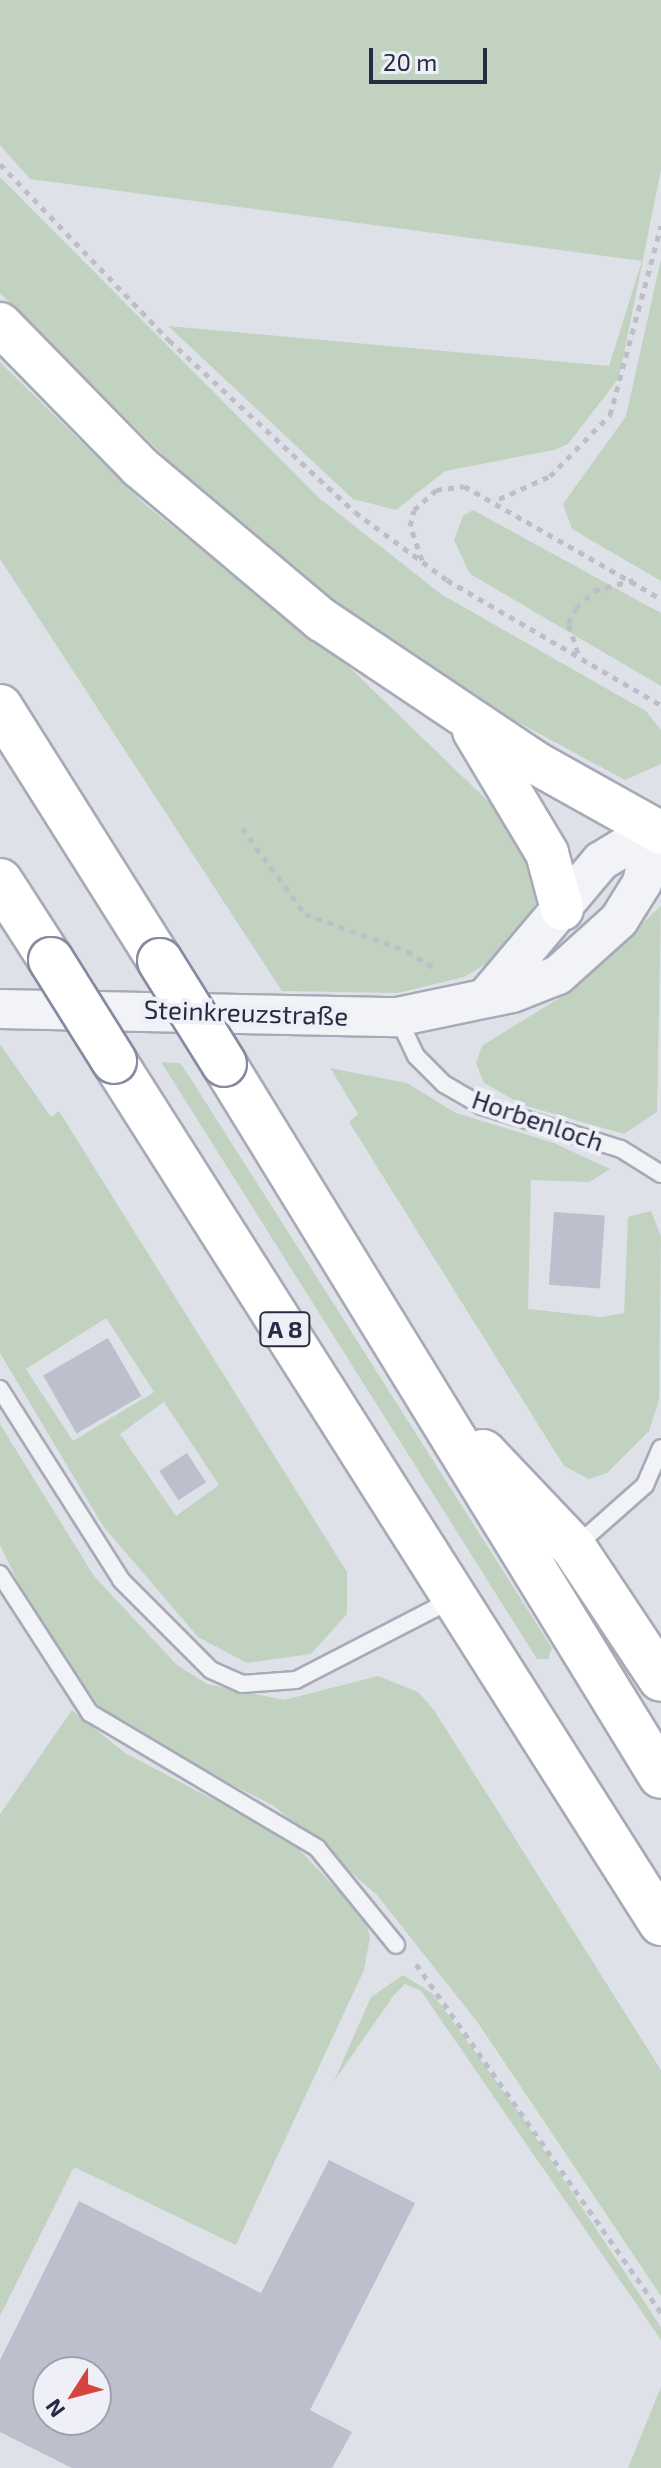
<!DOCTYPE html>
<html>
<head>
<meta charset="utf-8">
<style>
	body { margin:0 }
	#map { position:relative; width:661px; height:2468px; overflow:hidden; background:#dfe1e9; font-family:"Exo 2",sans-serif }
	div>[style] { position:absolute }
	.green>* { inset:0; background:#c1d3c0 }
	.building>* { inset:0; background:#bcbfcc; transform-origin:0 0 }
	.path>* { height:5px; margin-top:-2.5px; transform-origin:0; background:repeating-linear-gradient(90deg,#bdbfc8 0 6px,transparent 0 12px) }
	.roads { filter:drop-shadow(2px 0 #a8aab7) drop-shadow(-2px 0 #a8aab7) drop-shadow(0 2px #a8aab7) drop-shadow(0 -2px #a8aab7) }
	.service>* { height:16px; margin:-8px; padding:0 8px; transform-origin:8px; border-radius:8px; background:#f2f3f7 }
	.tertiary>* { height:38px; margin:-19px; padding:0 19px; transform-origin:19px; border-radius:19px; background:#f2f3f7 }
	.secondary>* { height:42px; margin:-21px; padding:0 21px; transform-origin:21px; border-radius:21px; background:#fff }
	.motorway>* { height:44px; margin:-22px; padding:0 22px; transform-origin:22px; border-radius:22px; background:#fff }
	.bridges { filter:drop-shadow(2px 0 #868ba1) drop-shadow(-2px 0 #868ba1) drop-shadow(0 2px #868ba1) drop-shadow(0 -2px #868ba1) }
	.motorway-bridge>* { height:44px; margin:-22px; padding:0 22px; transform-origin:22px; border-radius:22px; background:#fff }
	span { translate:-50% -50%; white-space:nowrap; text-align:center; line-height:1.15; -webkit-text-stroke:8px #eff0f7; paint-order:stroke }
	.shield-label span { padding:2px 6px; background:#eff0f7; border:2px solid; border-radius:6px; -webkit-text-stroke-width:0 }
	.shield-label { font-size:24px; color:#272b41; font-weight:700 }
	.street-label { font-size:26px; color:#272b41 }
	.north { position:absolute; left:32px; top:2356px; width:80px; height:80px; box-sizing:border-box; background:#eff0f7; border:2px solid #9fa1ae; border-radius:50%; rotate:234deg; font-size:22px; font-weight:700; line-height:32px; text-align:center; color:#272b41 }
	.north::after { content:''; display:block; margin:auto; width:28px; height:36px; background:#d5443d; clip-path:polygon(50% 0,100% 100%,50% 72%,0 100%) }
	.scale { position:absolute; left:369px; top:48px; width:118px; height:36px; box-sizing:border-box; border:4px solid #272b41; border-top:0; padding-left:10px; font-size:24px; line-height:28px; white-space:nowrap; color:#272b41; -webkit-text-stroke:6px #eff0f7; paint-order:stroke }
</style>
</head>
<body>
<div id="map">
	<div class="green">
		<i style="clip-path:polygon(0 0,661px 0,661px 170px,619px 378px,568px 444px,554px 450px,445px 471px,396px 510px,353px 499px,168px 326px,609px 366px,642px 261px,30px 179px,0 145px)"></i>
		<i style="clip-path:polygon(0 177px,319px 498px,441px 594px,646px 711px,661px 730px,661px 764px,625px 780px,486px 705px,335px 605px,205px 497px,0 293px)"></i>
		<i style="clip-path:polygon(661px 259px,661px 581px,572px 529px,563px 504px,626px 416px)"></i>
		<i style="clip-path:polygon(0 362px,148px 507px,345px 663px,523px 835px,538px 900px,504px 953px,464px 977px,398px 993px,282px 991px,0 559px)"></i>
		<i style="clip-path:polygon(473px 510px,661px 613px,661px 686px,470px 574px,454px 540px,463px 516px)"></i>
		<i style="clip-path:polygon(661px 906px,657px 1112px,624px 1134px,523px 1105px,484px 1083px,476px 1063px,482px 1046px,569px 992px)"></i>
		<i style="clip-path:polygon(evenodd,0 1044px,51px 1117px,59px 1111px,347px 1572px,347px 1614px,311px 1654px,247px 1663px,198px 1637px,103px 1526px,0 1353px,0 1044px,106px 1318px,154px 1392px,73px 1441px,26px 1369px,106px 1318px,0 1044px,164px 1402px,219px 1485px,176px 1516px,120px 1434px,164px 1402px)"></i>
		<i style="clip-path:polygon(161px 1062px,180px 1063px,191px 1079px,552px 1648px,548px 1659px,537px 1659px)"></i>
		<i style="clip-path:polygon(330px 1068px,407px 1083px,456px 1113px,554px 1143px,610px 1169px,589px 1182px,531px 1180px,528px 1309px,601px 1317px,624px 1313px,628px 1217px,651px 1211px,661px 1236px,659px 1400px,649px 1431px,607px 1473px,589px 1479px,564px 1466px,349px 1122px,358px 1114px)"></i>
		<i style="clip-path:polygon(0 1424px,94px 1576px,177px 1665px,207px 1684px,284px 1700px,378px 1676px,418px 1692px,434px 1710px,661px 2070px,661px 2296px,478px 2023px,377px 1895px,274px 1806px,154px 1745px,107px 1714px,77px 1682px,37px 1622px,0 1545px)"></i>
		<i style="clip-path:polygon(72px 1710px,125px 1753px,290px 1840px,365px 1919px,370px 1937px,364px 1970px,236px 2245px,74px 2167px,0 2316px,0 1814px)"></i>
		<i style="clip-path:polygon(403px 1975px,432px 1993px,523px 2118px,661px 2327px,661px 2340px,421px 1991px,405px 1984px,394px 1995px,334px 2081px,371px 1997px)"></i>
		<i style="clip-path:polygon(661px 2387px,661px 2468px,628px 2468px)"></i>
	</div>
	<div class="building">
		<i style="left:554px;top:1212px;width:51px;height:73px;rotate:4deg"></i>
		<i style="left:108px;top:1338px;width:67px;height:75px;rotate:60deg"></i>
		<i style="left:187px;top:1453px;width:35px;height:33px;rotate:57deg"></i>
		<i style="clip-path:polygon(evenodd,329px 2160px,415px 2203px,310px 2410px,352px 2432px,332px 2468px,72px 2468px,0 2432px,0 2360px,79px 2201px,261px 2293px,329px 2160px,48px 2372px,96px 2372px,96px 2420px,48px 2420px,48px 2372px)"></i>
	</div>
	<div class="path">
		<i style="left:0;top:164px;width:244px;rotate:46.2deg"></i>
		<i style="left:169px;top:340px;width:253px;rotate:42.8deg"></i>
		<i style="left:355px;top:512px;width:114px;rotate:36.5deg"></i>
		<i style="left:447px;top:580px;width:248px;rotate:30.3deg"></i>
		<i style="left:499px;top:499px;width:56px;rotate:-24.3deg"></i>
		<i style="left:550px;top:476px;width:86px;rotate:-45.5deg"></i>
		<i style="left:610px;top:415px;width:196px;rotate:-74.9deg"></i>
		<i style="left:422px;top:560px;width:36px;rotate:-109deg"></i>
		<i style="left:410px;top:526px;width:16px;rotate:-76deg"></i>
		<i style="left:414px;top:510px;width:30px;rotate:-42deg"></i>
		<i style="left:436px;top:490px;width:28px;rotate:-8deg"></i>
		<i style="left:464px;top:486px;width:227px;rotate:29.8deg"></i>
		<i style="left:578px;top:653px;width:32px;rotate:-108deg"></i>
		<i style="left:568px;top:623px;width:17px;rotate:-62deg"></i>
		<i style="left:576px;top:608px;width:25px;rotate:-43deg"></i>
		<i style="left:594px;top:591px;width:41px;rotate:-15.8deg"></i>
		<i style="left:242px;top:828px;width:107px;rotate:53.8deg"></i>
		<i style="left:305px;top:914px;width:109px;rotate:19.9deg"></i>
		<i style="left:407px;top:951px;width:34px;rotate:32deg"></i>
		<i style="left:416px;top:1964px;width:426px;rotate:54.9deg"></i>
	</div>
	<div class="roads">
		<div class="service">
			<i style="left:398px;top:1018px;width:42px;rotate:64.7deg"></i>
			<i style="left:416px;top:1056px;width:40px;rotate:45deg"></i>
			<i style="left:444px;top:1084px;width:44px;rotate:30.1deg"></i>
			<i style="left:482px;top:1106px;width:145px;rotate:17.2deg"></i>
			<i style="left:621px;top:1149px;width:47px;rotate:32deg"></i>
			<i style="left:0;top:1389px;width:226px;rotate:57.6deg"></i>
			<i style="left:121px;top:1580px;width:127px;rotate:45deg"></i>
			<i style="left:211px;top:1670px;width:34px;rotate:24deg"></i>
			<i style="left:242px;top:1684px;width:54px;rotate:-4.2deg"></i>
			<i style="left:296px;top:1680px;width:177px;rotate:-27.3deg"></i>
			<i style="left:575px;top:1547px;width:94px;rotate:-41.5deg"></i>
			<i style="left:645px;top:1485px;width:40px;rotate:-66.6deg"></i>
			<i style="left:0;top:1574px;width:166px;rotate:57.1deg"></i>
			<i style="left:90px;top:1713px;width:264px;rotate:30.7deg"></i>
			<i style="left:317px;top:1848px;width:125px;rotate:50.8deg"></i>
		</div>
		<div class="tertiary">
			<i style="left:488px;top:995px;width:175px;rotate:-49.9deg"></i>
			<i style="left:601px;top:861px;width:62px;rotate:-31.1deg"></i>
			<i style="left:0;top:1009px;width:397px;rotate:1.2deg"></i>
			<i style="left:397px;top:1017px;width:117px;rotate:-11.8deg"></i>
			<i style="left:512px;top:993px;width:49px;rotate:-21.4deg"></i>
			<i style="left:558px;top:975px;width:82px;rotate:-42deg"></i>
			<i style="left:619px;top:920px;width:44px;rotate:-58.1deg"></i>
			<i style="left:642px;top:883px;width:55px;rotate:-77.5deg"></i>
		</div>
		<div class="secondary">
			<i style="left:0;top:324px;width:200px;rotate:45.6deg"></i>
			<i style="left:140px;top:467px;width:238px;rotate:40.1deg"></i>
			<i style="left:322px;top:620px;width:255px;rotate:33.8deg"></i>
			<i style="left:534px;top:762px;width:145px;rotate:29.2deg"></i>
			<i style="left:474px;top:731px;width:142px;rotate:59.1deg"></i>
			<i style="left:547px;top:853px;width:58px;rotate:75deg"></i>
		</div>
		<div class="motorway">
			<i style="left:0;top:707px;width:300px;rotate:57.8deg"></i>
			<i style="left:0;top:881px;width:94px;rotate:57.2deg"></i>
			<i style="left:114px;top:1061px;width:1021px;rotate:57.6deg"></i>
			<i style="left:224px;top:1064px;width:835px;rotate:58.46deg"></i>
			<i style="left:483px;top:1452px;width:132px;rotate:46.5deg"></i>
			<i style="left:574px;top:1548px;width:157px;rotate:56.4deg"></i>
		</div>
	</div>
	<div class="bridges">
		<div class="motorway-bridge">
			<i style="left:51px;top:960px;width:119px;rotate:58deg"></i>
			<i style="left:160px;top:961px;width:121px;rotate:58.1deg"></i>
		</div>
	</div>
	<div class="shield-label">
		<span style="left:285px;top:1329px">A 8</span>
	</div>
	<div class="street-label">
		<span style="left:246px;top:1012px;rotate:2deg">Steinkreuzstraße</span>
		<span style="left:538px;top:1120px;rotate:19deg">Horbenloch</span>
	</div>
	<div class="north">N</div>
	<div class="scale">20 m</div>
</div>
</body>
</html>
